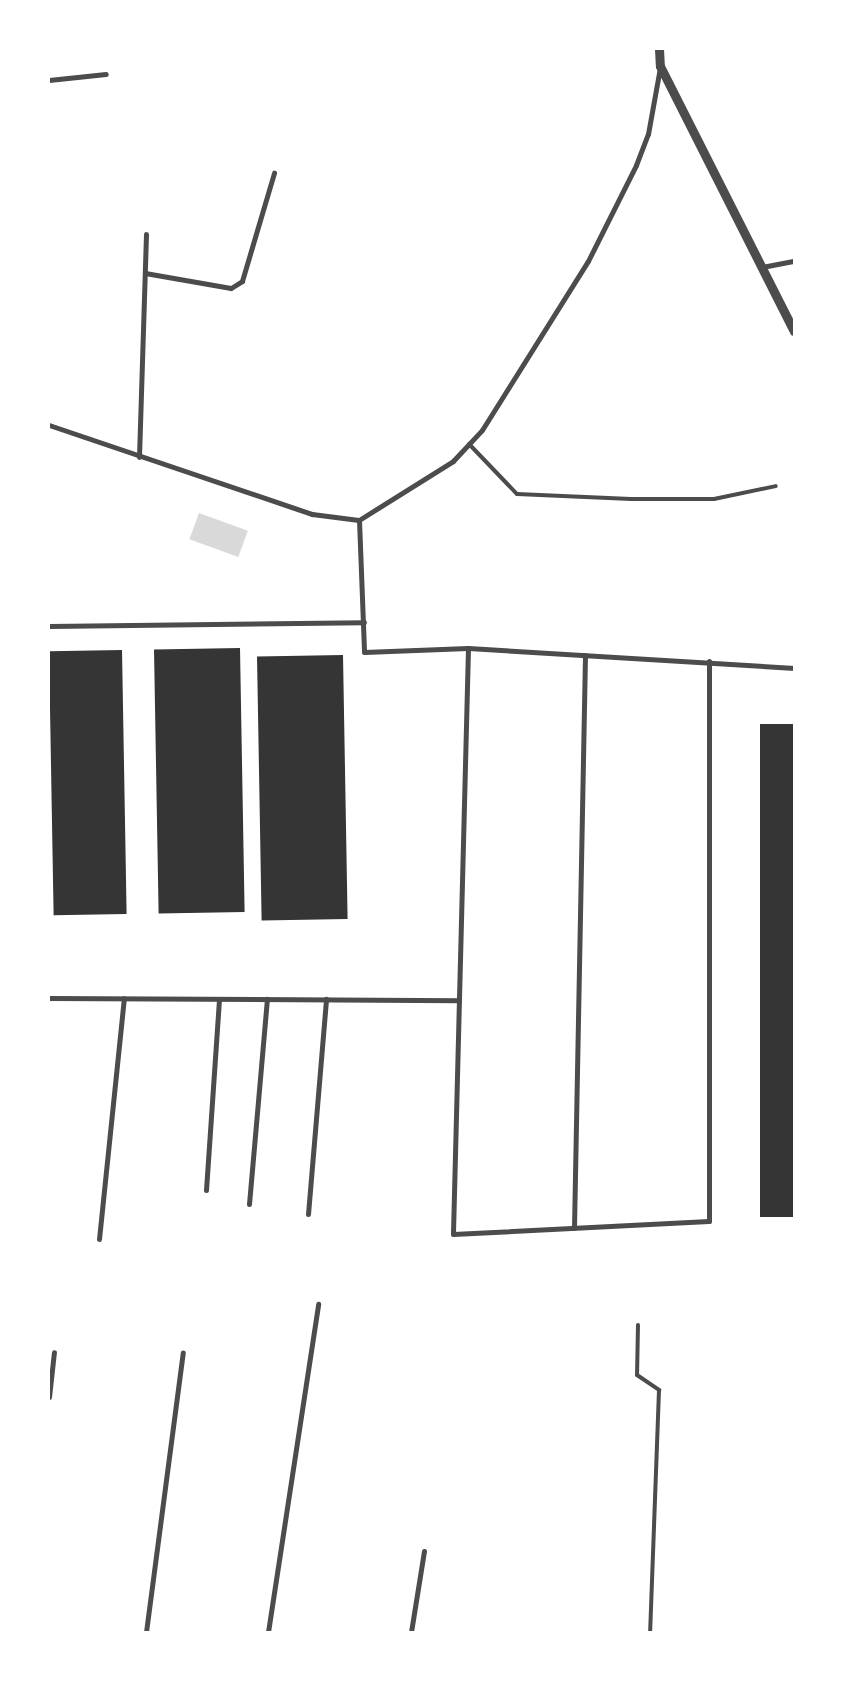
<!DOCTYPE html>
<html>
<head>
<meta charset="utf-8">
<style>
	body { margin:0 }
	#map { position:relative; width:843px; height:1681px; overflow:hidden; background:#fff; font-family:Commissioner,sans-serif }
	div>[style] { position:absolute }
	.water>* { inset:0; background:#d9d9d9; transform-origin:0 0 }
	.building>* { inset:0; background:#353535; transform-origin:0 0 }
	.service>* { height:4px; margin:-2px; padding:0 2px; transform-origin:2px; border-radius:2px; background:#4c4c4c }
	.minor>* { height:5px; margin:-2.5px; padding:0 2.5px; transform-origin:2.5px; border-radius:2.5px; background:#4c4c4c }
	.tertiary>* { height:9px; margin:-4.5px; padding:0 4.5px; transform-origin:4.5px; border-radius:4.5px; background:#4c4c4c }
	span { translate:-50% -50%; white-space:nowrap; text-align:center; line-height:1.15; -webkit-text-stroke:4.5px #fff; paint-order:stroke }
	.frame { position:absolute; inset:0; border:50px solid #fff; pointer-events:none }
</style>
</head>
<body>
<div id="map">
	<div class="water">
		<i style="left:199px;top:513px;width:52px;height:28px;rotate:20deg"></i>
	</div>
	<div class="building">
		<i style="left:240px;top:648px;width:264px;height:86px;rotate:89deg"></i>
		<i style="left:122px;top:650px;width:264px;height:73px;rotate:89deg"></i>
		<i style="left:343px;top:655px;width:264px;height:86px;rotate:89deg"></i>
		<i style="left:760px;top:724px;width:34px;height:493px"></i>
	</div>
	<div class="service">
		<i style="left:469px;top:444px;width:69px;rotate:46.2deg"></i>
		<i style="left:517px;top:494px;width:114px;rotate:2.5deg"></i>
		<i style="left:631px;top:499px;width:83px"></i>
		<i style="left:714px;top:499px;width:63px;rotate:-11.8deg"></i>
		<i style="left:638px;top:1325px;width:50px;rotate:91.1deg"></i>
		<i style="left:637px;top:1375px;width:27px;rotate:34deg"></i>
		<i style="left:659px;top:1390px;width:242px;rotate:92.1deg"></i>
	</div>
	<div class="minor">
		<i style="left:49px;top:80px;width:57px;rotate:-6deg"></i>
		<i style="left:762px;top:267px;width:33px;rotate:-11deg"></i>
		<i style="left:145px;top:273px;width:87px;rotate:9.9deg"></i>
		<i style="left:231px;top:288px;width:13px;rotate:-32deg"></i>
		<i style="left:242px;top:281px;width:113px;rotate:-73.5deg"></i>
		<i style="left:49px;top:425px;width:278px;rotate:18.7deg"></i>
		<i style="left:312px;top:514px;width:47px;rotate:7.3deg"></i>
		<i style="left:359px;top:520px;width:111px;rotate:-32.1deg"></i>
		<i style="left:453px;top:461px;width:42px;rotate:-46.9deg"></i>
		<i style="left:482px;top:430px;width:199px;rotate:-57.9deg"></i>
		<i style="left:588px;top:261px;width:107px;rotate:-63.4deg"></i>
		<i style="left:636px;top:165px;width:33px;rotate:-69deg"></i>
		<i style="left:648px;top:134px;width:68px;rotate:-79.8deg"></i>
		<i style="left:139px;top:457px;width:223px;rotate:-88.2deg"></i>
		<i style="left:359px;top:520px;width:132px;rotate:87.8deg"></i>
		<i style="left:364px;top:652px;width:104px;rotate:-2.2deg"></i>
		<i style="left:468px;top:648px;width:327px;rotate:3.5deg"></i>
		<i style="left:49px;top:626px;width:315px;rotate:-0.7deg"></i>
		<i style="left:468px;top:648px;width:586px;rotate:91.47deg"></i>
		<i style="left:453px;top:1234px;width:256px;rotate:-2.9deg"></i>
		<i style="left:709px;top:1221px;width:560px;rotate:-90deg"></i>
		<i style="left:49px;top:998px;width:410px;rotate:0.3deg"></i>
		<i style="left:206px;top:1190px;width:191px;rotate:-86.1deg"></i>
		<i style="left:249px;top:1204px;width:206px;rotate:-85deg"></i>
		<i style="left:308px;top:1214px;width:216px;rotate:-85.2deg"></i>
		<i style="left:574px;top:1228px;width:573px;rotate:-88.9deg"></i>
		<i style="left:99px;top:1239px;width:242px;rotate:-84.1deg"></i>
		<i style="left:49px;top:1397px;width:45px;rotate:-83.7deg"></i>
		<i style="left:146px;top:1632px;width:282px;rotate:-82.5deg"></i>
		<i style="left:268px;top:1632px;width:332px;rotate:-81.3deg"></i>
		<i style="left:411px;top:1632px;width:82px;rotate:-80.9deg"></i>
	</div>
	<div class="tertiary">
		<i style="left:659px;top:49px;width:17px;rotate:87deg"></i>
		<i style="left:660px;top:66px;width:297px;rotate:63.2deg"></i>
	</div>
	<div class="frame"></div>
</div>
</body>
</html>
